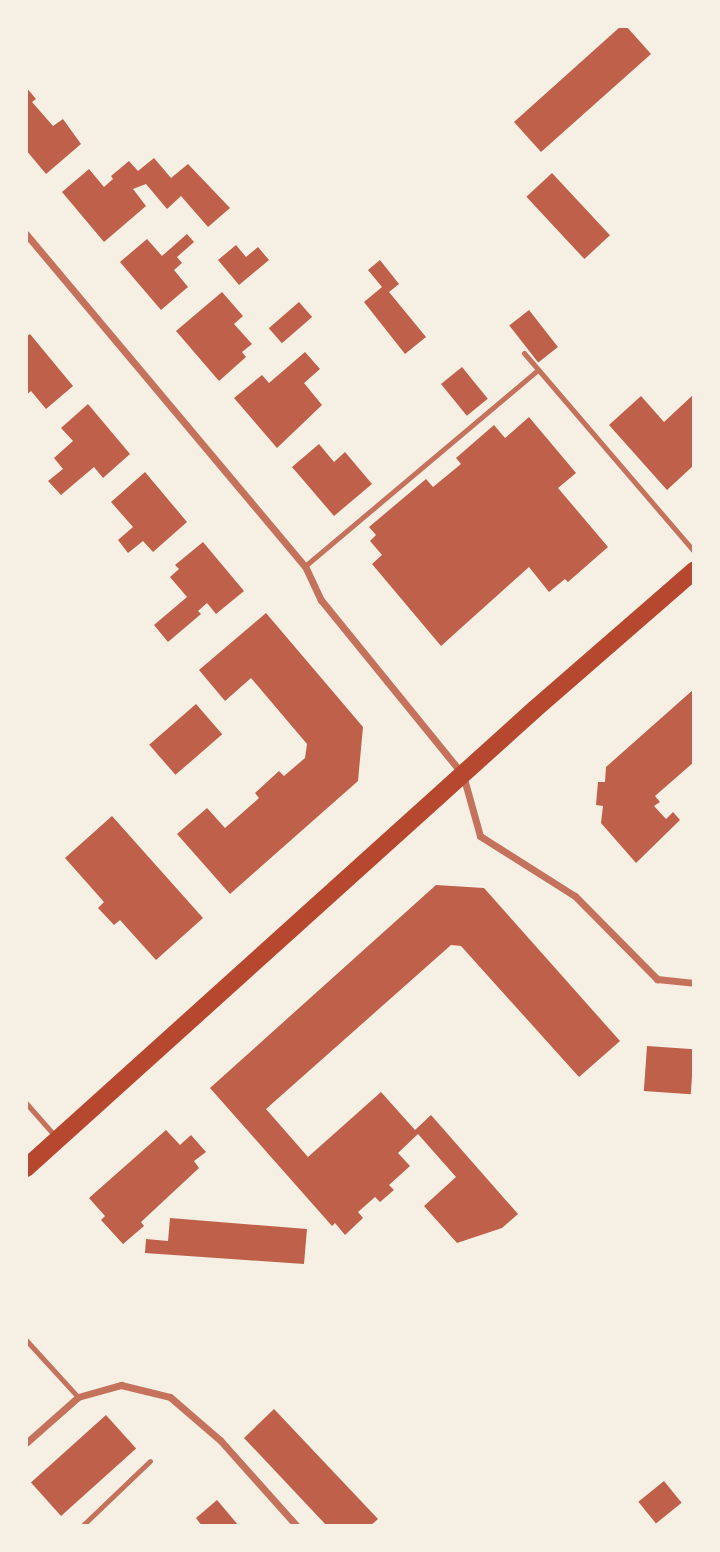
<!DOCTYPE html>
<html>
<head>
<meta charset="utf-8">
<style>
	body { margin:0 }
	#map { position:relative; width:720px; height:1552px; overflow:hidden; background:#f6efe4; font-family:"Playfair Display",serif }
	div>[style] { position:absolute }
	.building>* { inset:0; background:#bf614a; transform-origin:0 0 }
	.service>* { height:5px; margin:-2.5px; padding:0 2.5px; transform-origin:2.5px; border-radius:2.5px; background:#c5725c }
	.minor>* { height:7px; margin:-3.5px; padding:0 3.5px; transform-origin:3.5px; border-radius:3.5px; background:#c5725c }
	.primary>* { height:18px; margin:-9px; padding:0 9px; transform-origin:9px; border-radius:9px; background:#b5482f }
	span { translate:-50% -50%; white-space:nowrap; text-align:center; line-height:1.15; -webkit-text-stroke:5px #f6efe4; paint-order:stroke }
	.frame { position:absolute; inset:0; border:28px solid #f6efe4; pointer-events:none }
</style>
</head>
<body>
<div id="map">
	<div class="building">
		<i style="clip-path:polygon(621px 26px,626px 26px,651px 54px,541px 152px,514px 122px)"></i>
		<i style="clip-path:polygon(26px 87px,36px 99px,32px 102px,53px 126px,63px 119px,81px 144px,46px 174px,26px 150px)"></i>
		<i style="clip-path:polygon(154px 158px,171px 178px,188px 164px,230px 208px,208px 227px,181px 196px,167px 209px,146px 184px,133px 189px,146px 206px,104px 242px,62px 192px,89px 169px,104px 187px,113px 179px,111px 176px,129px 161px,138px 171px)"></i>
		<i style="left:552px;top:173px;width:85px;height:35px;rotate:47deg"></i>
		<i style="clip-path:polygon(187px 234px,194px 242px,177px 257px,182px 263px,174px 270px,188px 287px,161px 310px,120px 262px,147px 239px,162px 256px)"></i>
		<i style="clip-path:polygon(236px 245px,246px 257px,258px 247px,269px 260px,239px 285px,218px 260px)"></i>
		<i style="clip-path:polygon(380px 260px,399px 284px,389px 292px,426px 337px,405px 354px,364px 302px,382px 287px,368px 270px)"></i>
		<i style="clip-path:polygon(222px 292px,243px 316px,234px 324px,252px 344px,242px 352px,246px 357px,219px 381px,176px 331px)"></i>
		<i style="left:299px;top:302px;width:20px;height:40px;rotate:49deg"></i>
		<i style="left:529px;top:310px;width:47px;height:25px;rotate:52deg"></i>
		<i style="clip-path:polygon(30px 334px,73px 386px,46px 409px,31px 391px,26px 395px,26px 337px)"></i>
		<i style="clip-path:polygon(305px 352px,320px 369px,304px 383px,322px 405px,277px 448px,234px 398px,262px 375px,269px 383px)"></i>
		<i style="left:462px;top:367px;width:41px;height:27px;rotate:51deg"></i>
		<i style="clip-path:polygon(694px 394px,694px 465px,667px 490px,609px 425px,641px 396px,664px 422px)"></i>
		<i style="clip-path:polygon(88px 404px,130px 454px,103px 478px,94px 467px,61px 495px,48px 481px,63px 469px,54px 458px,73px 441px,61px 428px)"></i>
		<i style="clip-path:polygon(529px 417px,576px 473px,558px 488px,608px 547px,568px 582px,565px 579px,549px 592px,529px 567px,441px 646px,372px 564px,382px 555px,370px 541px,376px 535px,369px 527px,426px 479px,433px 487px,461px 464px,456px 458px,494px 425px,505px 438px)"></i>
		<i style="clip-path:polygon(319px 444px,334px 462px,345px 452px,372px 484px,334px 516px,292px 467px)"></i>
		<i style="clip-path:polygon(145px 472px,187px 522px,153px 552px,143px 541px,128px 553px,118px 540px,133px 527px,111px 502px)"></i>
		<i style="clip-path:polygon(203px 542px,244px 591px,216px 614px,207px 603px,198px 611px,201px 614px,168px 642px,154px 625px,187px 597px,170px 577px,179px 569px,175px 565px)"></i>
		<i style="clip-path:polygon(266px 613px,363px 727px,358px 781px,230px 894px,177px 834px,207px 808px,225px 828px,259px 798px,255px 793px,279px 771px,284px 776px,305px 758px,307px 744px,251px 678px,225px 701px,199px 670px)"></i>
		<i style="clip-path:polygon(694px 689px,694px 762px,655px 796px,660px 802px,654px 806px,666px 819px,673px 812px,680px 820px,636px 863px,601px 823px,603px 806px,596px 805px,598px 782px,605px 782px,606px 767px)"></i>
		<i style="left:196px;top:704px;width:40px;height:62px;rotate:49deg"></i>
		<i style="clip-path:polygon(112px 816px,203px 918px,156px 960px,120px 920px,114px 925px,98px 908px,104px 902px,65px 858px)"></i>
		<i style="clip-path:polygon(436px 885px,484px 888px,620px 1041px,579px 1077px,461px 946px,451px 945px,266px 1109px,308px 1157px,381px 1092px,415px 1130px,431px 1115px,518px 1214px,502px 1228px,457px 1243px,424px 1206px,456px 1177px,418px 1134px,398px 1153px,410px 1166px,389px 1185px,394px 1190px,380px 1202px,375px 1197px,358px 1212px,363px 1218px,345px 1235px,335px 1223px,332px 1226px,210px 1088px)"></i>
		<i style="left:647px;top:1046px;width:47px;height:45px;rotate:4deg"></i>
		<i style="clip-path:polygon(166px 1130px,180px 1145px,191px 1135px,206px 1152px,194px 1161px,199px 1168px,141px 1222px,144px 1226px,123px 1244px,101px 1220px,105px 1216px,89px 1198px)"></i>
		<i style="clip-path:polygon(170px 1218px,307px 1229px,304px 1264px,145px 1253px,146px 1239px,168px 1241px)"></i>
		<i style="clip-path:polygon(274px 1409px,378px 1519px,370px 1526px,327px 1526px,244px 1438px)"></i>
		<i style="left:106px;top:1415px;width:45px;height:101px;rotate:48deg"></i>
		<i style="left:664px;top:1481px;width:28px;height:33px;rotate:51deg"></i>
		<i style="clip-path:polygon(217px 1500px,239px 1526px,202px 1526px,196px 1518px)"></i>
	</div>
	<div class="service">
		<i style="left:524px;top:353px;width:261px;rotate:49.4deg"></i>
		<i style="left:305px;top:566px;width:304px;rotate:-40.1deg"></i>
		<i style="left:26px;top:1103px;width:45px;rotate:48.6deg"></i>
		<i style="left:26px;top:1340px;width:77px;rotate:47.6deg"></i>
		<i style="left:82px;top:1526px;width:94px;rotate:-43.7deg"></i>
	</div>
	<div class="minor">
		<i style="left:26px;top:234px;width:434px;rotate:50deg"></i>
		<i style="left:305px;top:566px;width:38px;rotate:65deg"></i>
		<i style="left:321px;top:600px;width:225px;rotate:50.9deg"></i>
		<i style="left:463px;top:775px;width:63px;rotate:74.4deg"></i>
		<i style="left:480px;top:836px;width:112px;rotate:32.3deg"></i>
		<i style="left:575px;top:896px;width:117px;rotate:45.3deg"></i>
		<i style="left:657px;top:979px;width:37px;rotate:6deg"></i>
		<i style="left:26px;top:1443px;width:69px;rotate:-41.5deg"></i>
		<i style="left:78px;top:1397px;width:45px;rotate:-15.6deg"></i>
		<i style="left:121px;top:1385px;width:50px;rotate:13.8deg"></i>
		<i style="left:170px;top:1397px;width:66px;rotate:40.7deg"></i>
		<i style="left:220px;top:1440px;width:115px;rotate:48.2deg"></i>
	</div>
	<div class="primary">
		<i style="left:26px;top:1168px;width:685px;rotate:-42.04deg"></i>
		<i style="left:535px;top:709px;width:211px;rotate:-41deg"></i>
	</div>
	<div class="frame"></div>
</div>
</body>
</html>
